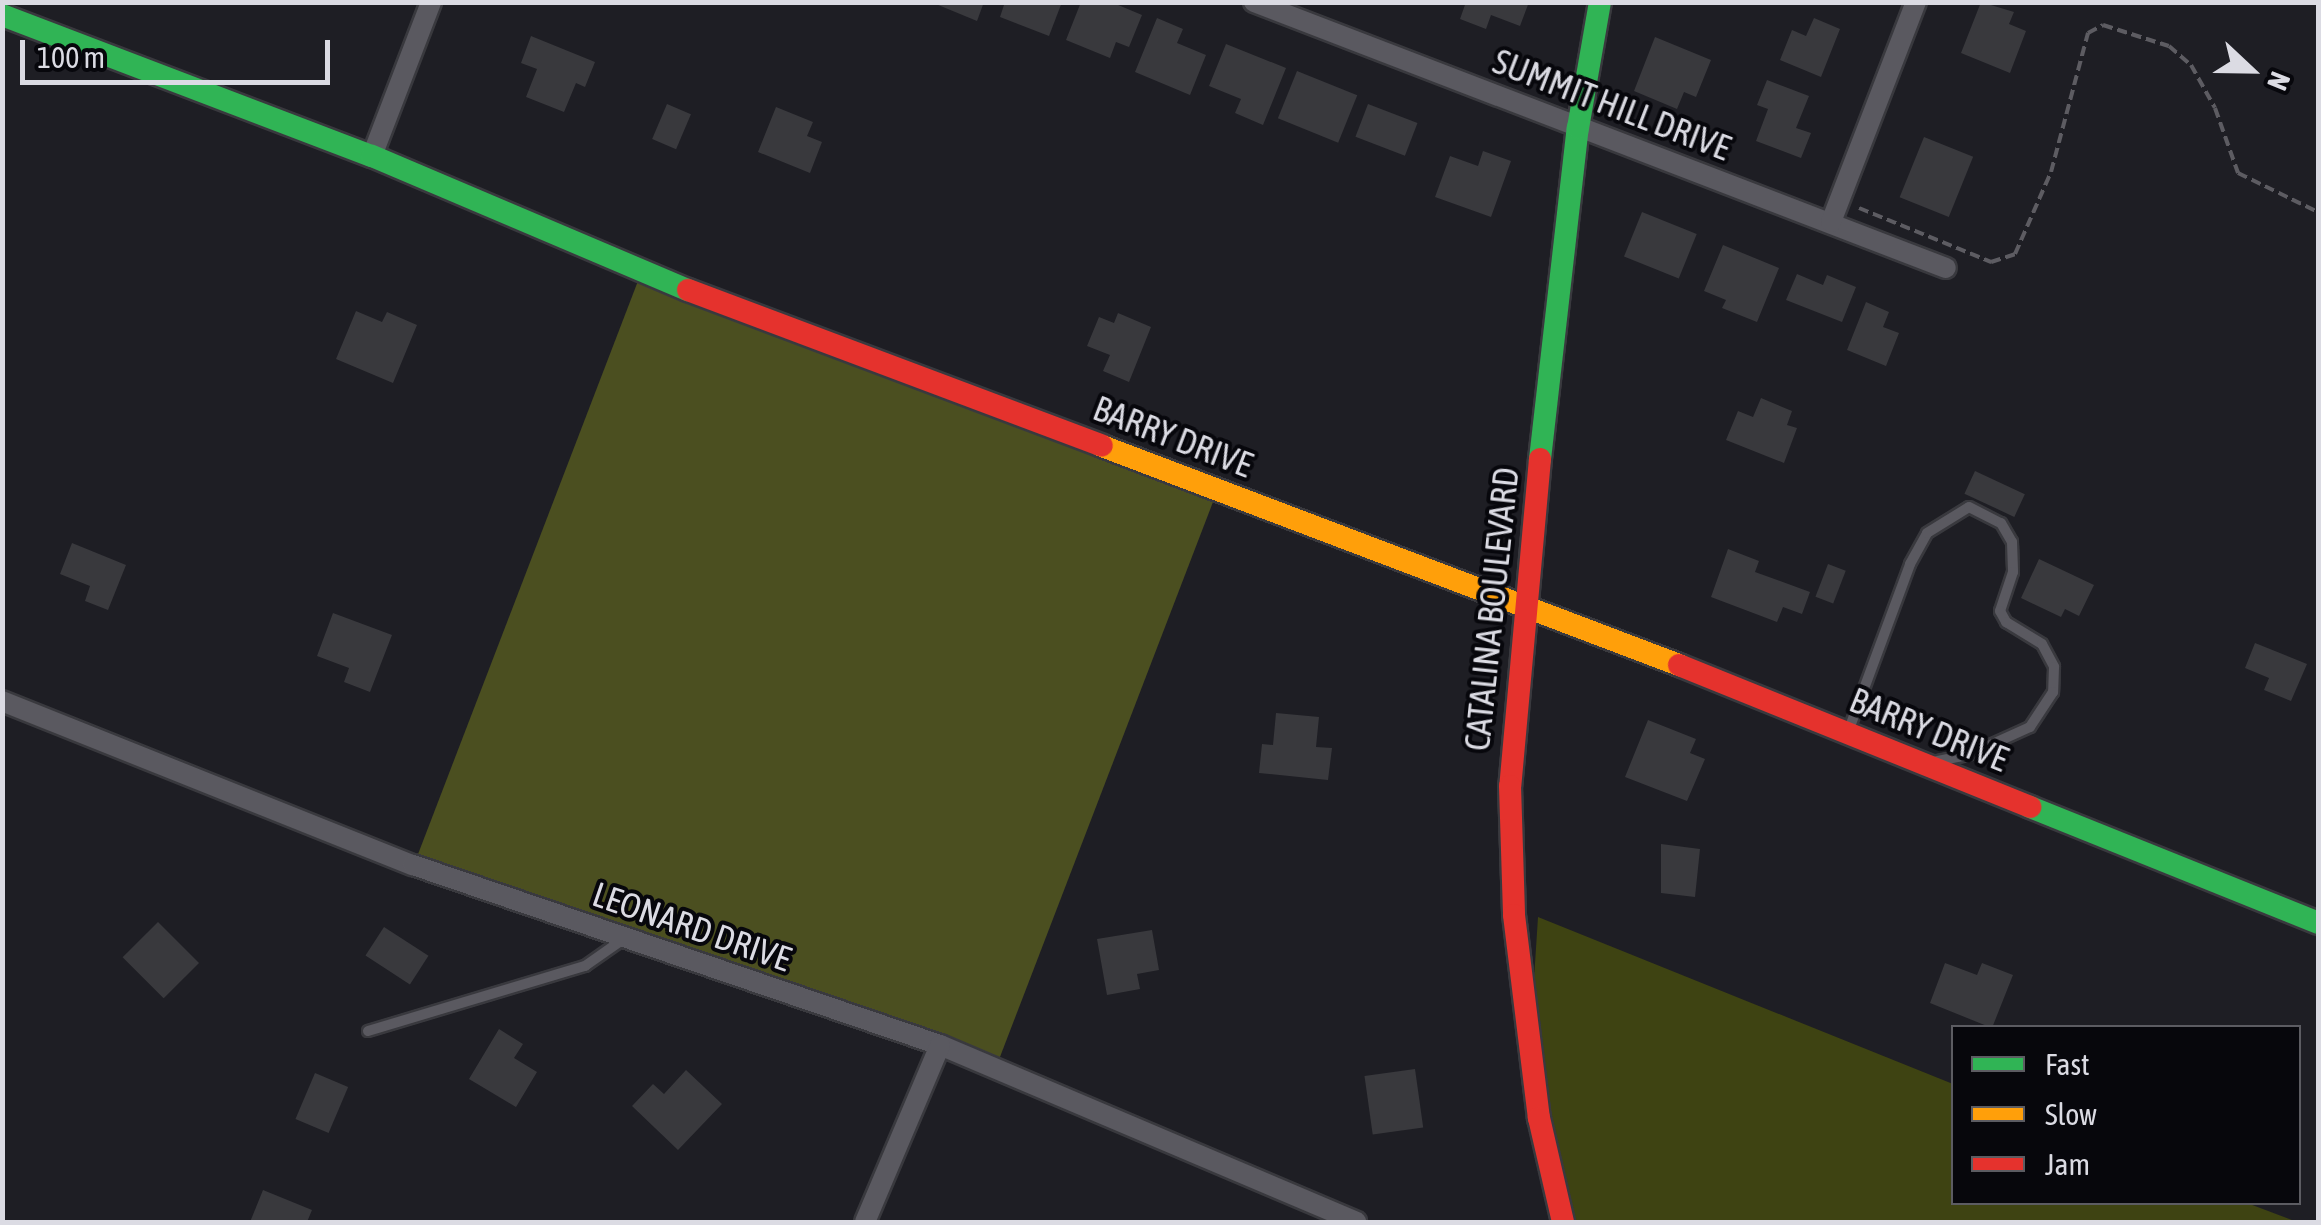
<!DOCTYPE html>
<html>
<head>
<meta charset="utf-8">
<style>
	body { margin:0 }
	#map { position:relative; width:2321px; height:1225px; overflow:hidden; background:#1e1e24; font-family:"Asap Condensed",sans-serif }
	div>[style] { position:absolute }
	.green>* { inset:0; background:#3e4312 }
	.forest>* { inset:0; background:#4b4f20; transform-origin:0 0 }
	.building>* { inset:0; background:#39393d; transform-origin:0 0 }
	.path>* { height:4px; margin-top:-2px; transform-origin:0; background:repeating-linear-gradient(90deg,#5d5c62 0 10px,transparent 0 15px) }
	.roads { filter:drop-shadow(2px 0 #39393e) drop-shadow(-2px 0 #39393e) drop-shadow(0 2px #39393e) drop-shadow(0 -2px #39393e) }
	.lane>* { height:10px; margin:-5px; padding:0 5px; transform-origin:5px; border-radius:5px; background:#5a5960 }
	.street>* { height:20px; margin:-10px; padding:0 10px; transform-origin:10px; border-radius:10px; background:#5a5960 }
	.fast>* { height:22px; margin:-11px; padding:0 11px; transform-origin:11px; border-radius:11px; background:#30b455 }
	.slow>* { height:22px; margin:-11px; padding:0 11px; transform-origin:11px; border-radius:11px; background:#ff9f0a }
	.jam>* { height:22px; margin:-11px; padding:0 11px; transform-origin:11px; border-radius:11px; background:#e5322d }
	span { translate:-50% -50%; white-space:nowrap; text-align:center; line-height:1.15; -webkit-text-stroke:8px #07070c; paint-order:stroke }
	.street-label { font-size:35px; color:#dbdbe3 }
	.frame { position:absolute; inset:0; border:5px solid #dbdbe3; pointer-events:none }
	.legend { position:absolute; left:1951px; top:1025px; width:350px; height:180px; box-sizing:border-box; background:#07070c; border:2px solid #5c5c62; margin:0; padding:12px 18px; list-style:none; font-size:30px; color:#dbdbe3 }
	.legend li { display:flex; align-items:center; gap:20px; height:50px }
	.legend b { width:50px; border:2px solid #5c5c62 }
	.north { position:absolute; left:2201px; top:20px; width:100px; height:100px; -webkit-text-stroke:8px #07070c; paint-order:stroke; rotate:112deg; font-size:28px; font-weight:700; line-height:40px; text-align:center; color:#dbdbe3 }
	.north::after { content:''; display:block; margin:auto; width:35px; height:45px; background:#dbdbe3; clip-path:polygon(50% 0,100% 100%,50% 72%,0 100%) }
	.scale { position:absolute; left:20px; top:40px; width:310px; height:45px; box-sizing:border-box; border:5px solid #dbdbe3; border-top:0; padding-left:12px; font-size:30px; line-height:35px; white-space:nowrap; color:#dbdbe3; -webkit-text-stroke:8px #07070c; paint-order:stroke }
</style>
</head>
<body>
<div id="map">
	<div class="green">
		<i style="clip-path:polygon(1538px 917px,1953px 1084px,1954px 1202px,2247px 1203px,2297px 1222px,1575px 1222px,1551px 1118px,1534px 979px)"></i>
	</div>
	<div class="forest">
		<i style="left:638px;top:281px;width:616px;height:615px;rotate:21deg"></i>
	</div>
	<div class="building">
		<i style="clip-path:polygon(931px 2px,984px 2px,977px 21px)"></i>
		<i style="clip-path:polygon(1005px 2px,1062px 2px,1049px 36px,1000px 17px)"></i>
		<i style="clip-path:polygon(1081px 2px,1111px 2px,1142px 15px,1129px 47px,1116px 42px,1110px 58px,1066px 40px)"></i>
		<i style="clip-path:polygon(1466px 2px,1529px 2px,1520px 26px,1491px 15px,1486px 29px,1460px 19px)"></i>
		<i style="clip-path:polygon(1981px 2px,2014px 12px,2009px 24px,2026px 31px,2010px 73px,1961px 53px)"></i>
		<i style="clip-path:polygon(1157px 18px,1183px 29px,1177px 43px,1206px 55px,1190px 95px,1135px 72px)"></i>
		<i style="clip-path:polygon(1814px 18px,1840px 29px,1821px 77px,1780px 60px,1792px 30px,1806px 36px)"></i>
		<i style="clip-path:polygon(531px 36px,595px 62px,585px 87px,576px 83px,564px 112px,526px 97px,537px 69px,521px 63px)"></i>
		<i style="clip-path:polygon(1655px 37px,1711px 60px,1696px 97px,1684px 92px,1677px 109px,1634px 91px)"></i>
		<i style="clip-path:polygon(1226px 44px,1286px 68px,1263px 125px,1235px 113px,1241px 99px,1209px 86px)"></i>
		<i style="left:1297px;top:71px;width:65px;height:51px;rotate:22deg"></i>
		<i style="clip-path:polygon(1767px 80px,1809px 96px,1796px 128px,1811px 133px,1801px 158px,1756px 141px,1768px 109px,1757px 105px)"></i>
		<i style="left:667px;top:104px;width:26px;height:38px;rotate:23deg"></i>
		<i style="left:1368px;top:104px;width:53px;height:35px;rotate:21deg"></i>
		<i style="clip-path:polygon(776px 107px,813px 122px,807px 136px,822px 142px,810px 173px,758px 152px)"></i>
		<i style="left:1924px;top:137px;width:53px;height:65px;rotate:22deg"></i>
		<i style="clip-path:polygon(1483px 151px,1511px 161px,1491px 217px,1435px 197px,1450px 156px,1478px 166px)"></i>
		<i style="left:1642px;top:212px;width:59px;height:48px;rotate:22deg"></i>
		<i style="clip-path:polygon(1723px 245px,1779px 268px,1757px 322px,1722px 308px,1726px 300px,1704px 291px)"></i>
		<i style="clip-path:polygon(1797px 274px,1823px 285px,1827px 275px,1856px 287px,1842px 322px,1786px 300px)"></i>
		<i style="clip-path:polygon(1866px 302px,1889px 312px,1883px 327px,1899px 333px,1886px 366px,1847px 350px)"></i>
		<i style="clip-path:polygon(356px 311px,382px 322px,387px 312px,417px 325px,393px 383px,336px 359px)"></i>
		<i style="clip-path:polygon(1118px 313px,1151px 327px,1129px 382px,1103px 371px,1110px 355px,1087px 346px,1099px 317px,1114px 323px)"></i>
		<i style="clip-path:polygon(1761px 398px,1792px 411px,1787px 425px,1797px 428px,1784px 463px,1726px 440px,1738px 411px,1753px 417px)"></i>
		<i style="left:1975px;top:471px;width:55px;height:25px;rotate:25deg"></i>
		<i style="clip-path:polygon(72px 543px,126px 565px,108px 610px,85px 601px,90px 586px,60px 574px)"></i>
		<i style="clip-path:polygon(1728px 549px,1759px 561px,1755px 572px,1810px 592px,1802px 614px,1783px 607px,1777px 622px,1711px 597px)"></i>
		<i style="clip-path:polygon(2039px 559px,2094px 585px,2079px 616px,2065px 609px,2061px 617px,2021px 598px)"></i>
		<i style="left:1828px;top:564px;width:19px;height:35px;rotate:21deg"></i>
		<i style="clip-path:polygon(333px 613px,392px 635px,370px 692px,344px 682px,349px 668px,317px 656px)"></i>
		<i style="clip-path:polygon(2255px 643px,2307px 664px,2291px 701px,2264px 690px,2269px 678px,2245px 668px)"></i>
		<i style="clip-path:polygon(1276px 713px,1319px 717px,1316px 747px,1332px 748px,1328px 780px,1259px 773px,1262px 744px,1273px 745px)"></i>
		<i style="clip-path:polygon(1648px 720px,1696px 739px,1690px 753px,1705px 759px,1687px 801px,1625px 777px)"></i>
		<i style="clip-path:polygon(1661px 844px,1700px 849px,1695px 897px,1661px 893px)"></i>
		<i style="left:158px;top:922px;width:58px;height:50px;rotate:45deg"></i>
		<i style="left:384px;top:927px;width:53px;height:34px;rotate:33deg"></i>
		<i style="clip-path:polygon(1152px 930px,1159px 970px,1137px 974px,1140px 989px,1107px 995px,1097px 939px)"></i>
		<i style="clip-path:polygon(1945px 963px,1977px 975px,1982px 963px,2013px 975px,1992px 1028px,1930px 1003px)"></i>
		<i style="clip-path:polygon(499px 1029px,523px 1044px,514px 1058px,537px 1072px,516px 1107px,469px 1079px)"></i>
		<i style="left:1415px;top:1069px;width:59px;height:51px;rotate:82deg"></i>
		<i style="clip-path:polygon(686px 1070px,722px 1104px,678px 1150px,632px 1106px,653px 1084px,664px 1094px)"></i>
		<i style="left:315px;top:1073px;width:36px;height:50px;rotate:23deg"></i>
		<i style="clip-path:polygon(263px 1190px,312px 1210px,307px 1222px,250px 1222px)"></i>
	</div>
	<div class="path">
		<i style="left:1859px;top:208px;width:143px;rotate:22.2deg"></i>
		<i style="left:1991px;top:262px;width:25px;rotate:-18deg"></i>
		<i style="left:2015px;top:254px;width:90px;rotate:-66.3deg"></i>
		<i style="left:2051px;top:172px;width:144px;rotate:-75.1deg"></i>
		<i style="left:2088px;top:33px;width:17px;rotate:-28deg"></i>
		<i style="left:2103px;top:25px;width:69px;rotate:17.7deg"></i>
		<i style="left:2169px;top:46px;width:29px;rotate:41deg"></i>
		<i style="left:2191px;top:65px;width:49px;rotate:60.8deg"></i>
		<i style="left:2215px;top:108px;width:69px;rotate:70.5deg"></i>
		<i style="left:2238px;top:173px;width:89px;rotate:26deg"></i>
	</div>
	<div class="roads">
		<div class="lane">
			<i style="left:1848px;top:732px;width:179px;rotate:-69.7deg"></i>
			<i style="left:1910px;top:564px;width:35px;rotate:-61deg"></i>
			<i style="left:1927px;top:533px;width:49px;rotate:-31.8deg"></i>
			<i style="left:1969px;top:507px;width:36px;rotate:27deg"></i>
			<i style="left:2001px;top:523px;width:22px;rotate:60deg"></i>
			<i style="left:2012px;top:542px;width:30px;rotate:88deg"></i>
			<i style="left:2013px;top:572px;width:41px;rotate:108.4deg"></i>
			<i style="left:2000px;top:611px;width:13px;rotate:61deg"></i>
			<i style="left:2006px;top:622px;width:42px;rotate:31.4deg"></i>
			<i style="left:2042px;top:644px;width:26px;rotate:62deg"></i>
			<i style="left:2054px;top:667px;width:25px;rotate:92deg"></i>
			<i style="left:2053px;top:692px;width:42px;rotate:123.3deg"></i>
			<i style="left:2030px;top:727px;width:68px;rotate:155.7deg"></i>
			<i style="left:1968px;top:755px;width:32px;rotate:169deg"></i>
			<i style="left:368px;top:1031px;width:227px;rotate:-16.7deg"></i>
			<i style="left:585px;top:966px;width:49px;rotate:-35deg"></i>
		</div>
		<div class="street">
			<i style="left:1254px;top:2px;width:741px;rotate:21.03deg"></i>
			<i style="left:372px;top:156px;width:165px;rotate:-69deg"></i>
			<i style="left:1831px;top:222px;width:236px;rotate:-68.9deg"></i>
			<i style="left:2px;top:701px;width:443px;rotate:21.8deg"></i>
			<i style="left:413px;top:865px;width:557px;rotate:18.86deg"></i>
			<i style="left:940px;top:1045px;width:452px;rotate:23deg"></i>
			<i style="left:865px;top:1222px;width:192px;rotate:-67deg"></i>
		</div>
		<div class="fast">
			<i style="left:2px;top:15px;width:396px;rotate:20.9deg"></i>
			<i style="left:372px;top:156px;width:343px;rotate:23deg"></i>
			<i style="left:1540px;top:459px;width:333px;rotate:-83.5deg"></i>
			<i style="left:1578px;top:128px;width:128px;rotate:-80.1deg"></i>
			<i style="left:2030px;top:807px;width:310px;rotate:21.9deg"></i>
		</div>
		<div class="slow">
			<i style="left:1102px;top:446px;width:617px;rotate:20.78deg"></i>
		</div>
		<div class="jam">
			<i style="left:688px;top:290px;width:442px;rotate:20.6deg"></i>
			<i style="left:1540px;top:459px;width:328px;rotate:95.2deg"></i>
			<i style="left:1510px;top:786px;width:129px;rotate:88.2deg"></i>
			<i style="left:1514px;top:915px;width:205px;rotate:83deg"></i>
			<i style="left:1539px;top:1118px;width:107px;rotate:77deg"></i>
			<i style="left:1679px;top:665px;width:379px;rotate:22deg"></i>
		</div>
	</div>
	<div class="street-label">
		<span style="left:1612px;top:104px;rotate:21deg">SUMMIT HILL DRIVE</span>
		<span style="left:1173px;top:436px;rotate:21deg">BARRY DRIVE</span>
		<span style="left:1491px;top:609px;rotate:-84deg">CATALINA BOULEVARD</span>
		<span style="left:1929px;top:729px;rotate:22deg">BARRY DRIVE</span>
		<span style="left:692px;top:926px;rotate:19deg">LEONARD DRIVE</span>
	</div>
	<div class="frame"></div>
	<ul class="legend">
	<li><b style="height:12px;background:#30b455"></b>Fast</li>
	<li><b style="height:12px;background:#ff9f0a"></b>Slow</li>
	<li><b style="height:12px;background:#e5322d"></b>Jam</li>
	</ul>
	<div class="north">N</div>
	<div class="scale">100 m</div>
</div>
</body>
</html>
